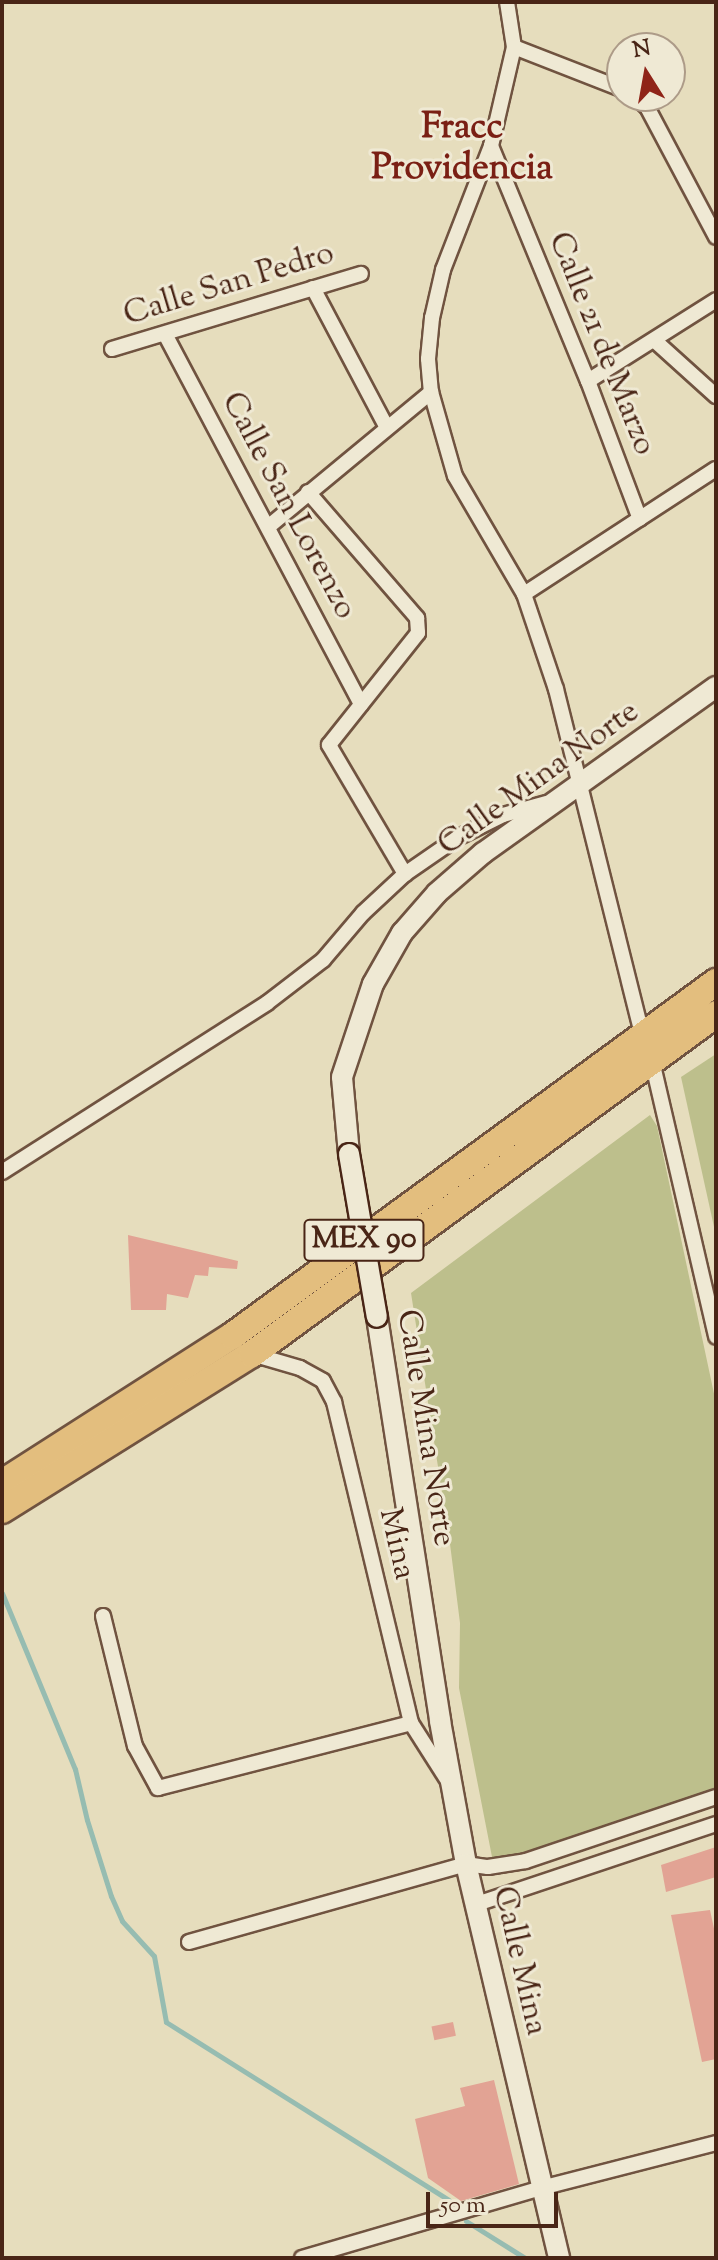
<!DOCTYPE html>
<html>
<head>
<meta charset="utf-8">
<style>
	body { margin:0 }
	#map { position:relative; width:718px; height:2260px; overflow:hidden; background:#e6ddbd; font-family:"Sorts Mill Goudy",serif }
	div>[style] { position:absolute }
	.green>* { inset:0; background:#bdbf8c }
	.stream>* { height:5px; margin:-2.5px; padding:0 2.5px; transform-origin:2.5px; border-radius:2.5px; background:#96bcb1 }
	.building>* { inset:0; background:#e2a394; transform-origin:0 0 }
	.roads { filter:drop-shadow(2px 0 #705340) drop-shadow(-2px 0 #705340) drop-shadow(0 2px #705340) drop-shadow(0 -2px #705340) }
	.street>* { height:14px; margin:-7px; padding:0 7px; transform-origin:7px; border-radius:7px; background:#efe9d4 }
	.secondary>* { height:20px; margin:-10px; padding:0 10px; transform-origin:10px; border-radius:10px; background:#efe9d4 }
	.highway>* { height:26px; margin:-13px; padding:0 13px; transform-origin:13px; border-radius:13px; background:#e3be7e }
	.bridges { filter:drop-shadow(2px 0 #492516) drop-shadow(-2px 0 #492516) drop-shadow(0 2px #492516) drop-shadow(0 -2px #492516) }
	.secondary-bridge>* { height:20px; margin:-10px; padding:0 10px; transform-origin:10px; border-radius:10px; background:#efe9d4 }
	span { translate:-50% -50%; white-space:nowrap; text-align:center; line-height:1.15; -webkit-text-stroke:6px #efe9d4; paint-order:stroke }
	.shield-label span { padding:2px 6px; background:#efe9d4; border:2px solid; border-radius:6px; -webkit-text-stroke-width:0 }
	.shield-label { font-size:30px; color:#492516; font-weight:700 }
	.street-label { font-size:32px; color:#492516 }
	.quarter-label { font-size:36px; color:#7a1f14; font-weight:700 }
	.frame { position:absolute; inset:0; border:4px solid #492516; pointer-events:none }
	.north { position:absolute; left:606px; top:32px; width:80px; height:80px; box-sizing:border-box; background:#efe9d4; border:2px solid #ad9b88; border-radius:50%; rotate:349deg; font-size:22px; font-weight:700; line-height:32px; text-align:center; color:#492516 }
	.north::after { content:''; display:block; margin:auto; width:28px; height:36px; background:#8f2418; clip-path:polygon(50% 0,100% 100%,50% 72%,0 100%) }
	.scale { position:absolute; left:426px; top:2192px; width:132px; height:36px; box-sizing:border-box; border:4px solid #492516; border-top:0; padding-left:10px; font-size:24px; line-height:28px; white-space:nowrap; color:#492516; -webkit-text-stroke:6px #efe9d4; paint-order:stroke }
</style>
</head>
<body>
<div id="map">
	<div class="green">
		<i style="clip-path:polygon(716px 1054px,716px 1236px,681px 1077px)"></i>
		<i style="clip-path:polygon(650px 1115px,657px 1126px,716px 1403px,716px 1792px,493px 1862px,459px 1688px,460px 1623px,450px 1544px,411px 1293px)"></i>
	</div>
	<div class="stream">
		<i style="left:2px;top:1593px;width:191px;rotate:67.5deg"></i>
		<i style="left:75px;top:1769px;width:52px;rotate:76.8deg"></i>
		<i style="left:87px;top:1820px;width:80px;rotate:72.5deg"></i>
		<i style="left:111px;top:1896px;width:27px;rotate:66deg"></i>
		<i style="left:122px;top:1921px;width:47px;rotate:47.6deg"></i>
		<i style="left:154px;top:1956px;width:67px;rotate:79.7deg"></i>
		<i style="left:166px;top:2022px;width:334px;rotate:32.2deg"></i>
		<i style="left:466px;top:2221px;width:70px;rotate:32.1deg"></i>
	</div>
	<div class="building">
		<i style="clip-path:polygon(128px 1235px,238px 1261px,237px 1269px,209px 1267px,208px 1276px,195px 1275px,188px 1298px,167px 1294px,166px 1310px,131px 1310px)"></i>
		<i style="clip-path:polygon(716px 1847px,716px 1877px,666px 1892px,661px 1865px)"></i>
		<i style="clip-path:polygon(710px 1910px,716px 1938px,716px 2059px,702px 2062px,671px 1915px)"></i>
		<i style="left:453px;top:2022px;width:14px;height:22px;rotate:78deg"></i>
		<i style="clip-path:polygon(494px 2080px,519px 2184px,461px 2201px,428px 2178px,415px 2119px,465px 2106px,460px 2088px)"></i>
	</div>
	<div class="roads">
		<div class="street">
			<i style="left:507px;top:2px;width:46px;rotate:81.2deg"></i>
			<i style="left:514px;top:47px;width:102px;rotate:103.1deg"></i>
			<i style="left:491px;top:146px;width:133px;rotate:111.2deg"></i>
			<i style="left:443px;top:270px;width:49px;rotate:102.9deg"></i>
			<i style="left:432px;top:318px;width:41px;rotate:95.6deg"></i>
			<i style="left:428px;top:359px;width:33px;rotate:85deg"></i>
			<i style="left:431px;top:392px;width:87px;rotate:74.1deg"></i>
			<i style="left:455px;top:476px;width:137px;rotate:59.7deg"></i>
			<i style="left:524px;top:594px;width:100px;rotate:71.4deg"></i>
			<i style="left:556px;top:689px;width:359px;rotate:76deg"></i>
			<i style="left:514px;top:47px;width:116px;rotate:21.3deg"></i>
			<i style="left:635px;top:96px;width:16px;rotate:43deg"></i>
			<i style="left:647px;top:107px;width:147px;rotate:62deg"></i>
			<i style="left:491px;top:146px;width:254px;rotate:67.6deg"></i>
			<i style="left:588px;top:381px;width:147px;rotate:69.4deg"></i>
			<i style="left:313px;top:288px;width:156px;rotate:62.1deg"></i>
			<i style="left:165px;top:334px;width:419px;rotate:62.1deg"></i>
			<i style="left:654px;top:340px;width:84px;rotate:42.1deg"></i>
			<i style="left:112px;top:349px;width:260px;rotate:-16.8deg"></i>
			<i style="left:588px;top:381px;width:151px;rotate:-32.3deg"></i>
			<i style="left:308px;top:492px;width:167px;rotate:49.1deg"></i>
			<i style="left:417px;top:618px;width:15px;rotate:86deg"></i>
			<i style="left:418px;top:633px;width:143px;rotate:128.5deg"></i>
			<i style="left:329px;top:745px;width:150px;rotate:59.5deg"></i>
			<i style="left:268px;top:527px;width:212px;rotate:-39.6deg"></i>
			<i style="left:524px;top:594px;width:229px;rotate:-33.1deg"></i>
			<i style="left:652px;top:1061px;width:283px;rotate:76.9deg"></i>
			<i style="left:2px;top:1172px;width:314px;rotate:-32.5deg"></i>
			<i style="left:267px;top:1003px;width:71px;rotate:-37.5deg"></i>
			<i style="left:323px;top:960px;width:62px;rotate:-49.6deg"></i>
			<i style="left:363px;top:913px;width:57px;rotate:-42.9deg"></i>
			<i style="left:405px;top:874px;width:63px;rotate:-34.7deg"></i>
			<i style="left:457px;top:838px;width:51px;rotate:-26.6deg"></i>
			<i style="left:503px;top:815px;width:45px;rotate:-15.6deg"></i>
			<i style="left:252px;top:1354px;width:50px;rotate:16.3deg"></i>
			<i style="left:300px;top:1368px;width:26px;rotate:29deg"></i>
			<i style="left:323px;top:1381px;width:24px;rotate:62deg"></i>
			<i style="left:334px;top:1402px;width:330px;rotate:76.5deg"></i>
			<i style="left:411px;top:1723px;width:69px;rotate:57.5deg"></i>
			<i style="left:103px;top:1616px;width:134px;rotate:76.2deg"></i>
			<i style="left:135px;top:1746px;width:48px;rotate:61.3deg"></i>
			<i style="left:158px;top:1788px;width:261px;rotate:-14.4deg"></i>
			<i style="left:474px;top:1905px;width:255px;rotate:-18.5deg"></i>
			<i style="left:189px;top:1942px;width:288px;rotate:-15.7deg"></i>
			<i style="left:466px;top:1864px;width:22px;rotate:8deg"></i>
			<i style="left:488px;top:1867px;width:38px;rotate:-9deg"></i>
			<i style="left:526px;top:1861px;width:200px;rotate:-18.6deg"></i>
			<i style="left:302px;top:2258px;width:249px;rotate:-16.3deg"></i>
			<i style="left:541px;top:2188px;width:181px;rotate:-14.4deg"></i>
		</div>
		<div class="secondary">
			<i style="left:349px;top:1154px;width:77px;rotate:-95.2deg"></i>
			<i style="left:342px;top:1077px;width:98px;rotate:-71.6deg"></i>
			<i style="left:373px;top:984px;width:59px;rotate:-60.4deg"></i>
			<i style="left:402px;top:933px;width:53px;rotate:-48.8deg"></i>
			<i style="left:437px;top:893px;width:61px;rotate:-41deg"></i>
			<i style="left:483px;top:853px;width:286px;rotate:-35.5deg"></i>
			<i style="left:377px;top:1317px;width:409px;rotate:81.1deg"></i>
			<i style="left:440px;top:1721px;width:145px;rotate:79.7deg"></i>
			<i style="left:466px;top:1864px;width:405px;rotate:76.7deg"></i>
		</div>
		<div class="highway">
			<i style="left:2px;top:1483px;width:273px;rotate:-32.6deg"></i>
			<i style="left:232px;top:1336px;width:600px;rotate:-36.18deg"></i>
			<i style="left:2px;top:1510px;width:295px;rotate:-32deg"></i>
			<i style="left:252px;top:1354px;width:575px;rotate:-36.23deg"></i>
		</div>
	</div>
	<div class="bridges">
		<div class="secondary-bridge">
			<i style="left:349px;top:1154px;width:165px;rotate:80.3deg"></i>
		</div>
	</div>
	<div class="shield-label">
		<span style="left:364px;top:1240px">MEX 90</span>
	</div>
	<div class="street-label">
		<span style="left:229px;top:285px;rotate:-17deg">Calle San Pedro</span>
		<span style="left:601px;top:344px;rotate:68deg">Calle 21 de Marzo</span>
		<span style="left:288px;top:506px;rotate:62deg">Calle San Lorenzo</span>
		<span style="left:539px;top:779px;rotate:-36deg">Calle Mina Norte</span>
		<span style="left:425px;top:1428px;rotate:81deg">Calle Mina Norte</span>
		<span style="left:396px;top:1544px;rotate:77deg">Mina</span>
		<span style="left:519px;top:1961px;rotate:77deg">Calle Mina</span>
	</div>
	<div class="quarter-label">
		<span style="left:462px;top:149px">Fracc<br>Providencia</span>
	</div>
	<div class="frame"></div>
	<div class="north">N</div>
	<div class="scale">50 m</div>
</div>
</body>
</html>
